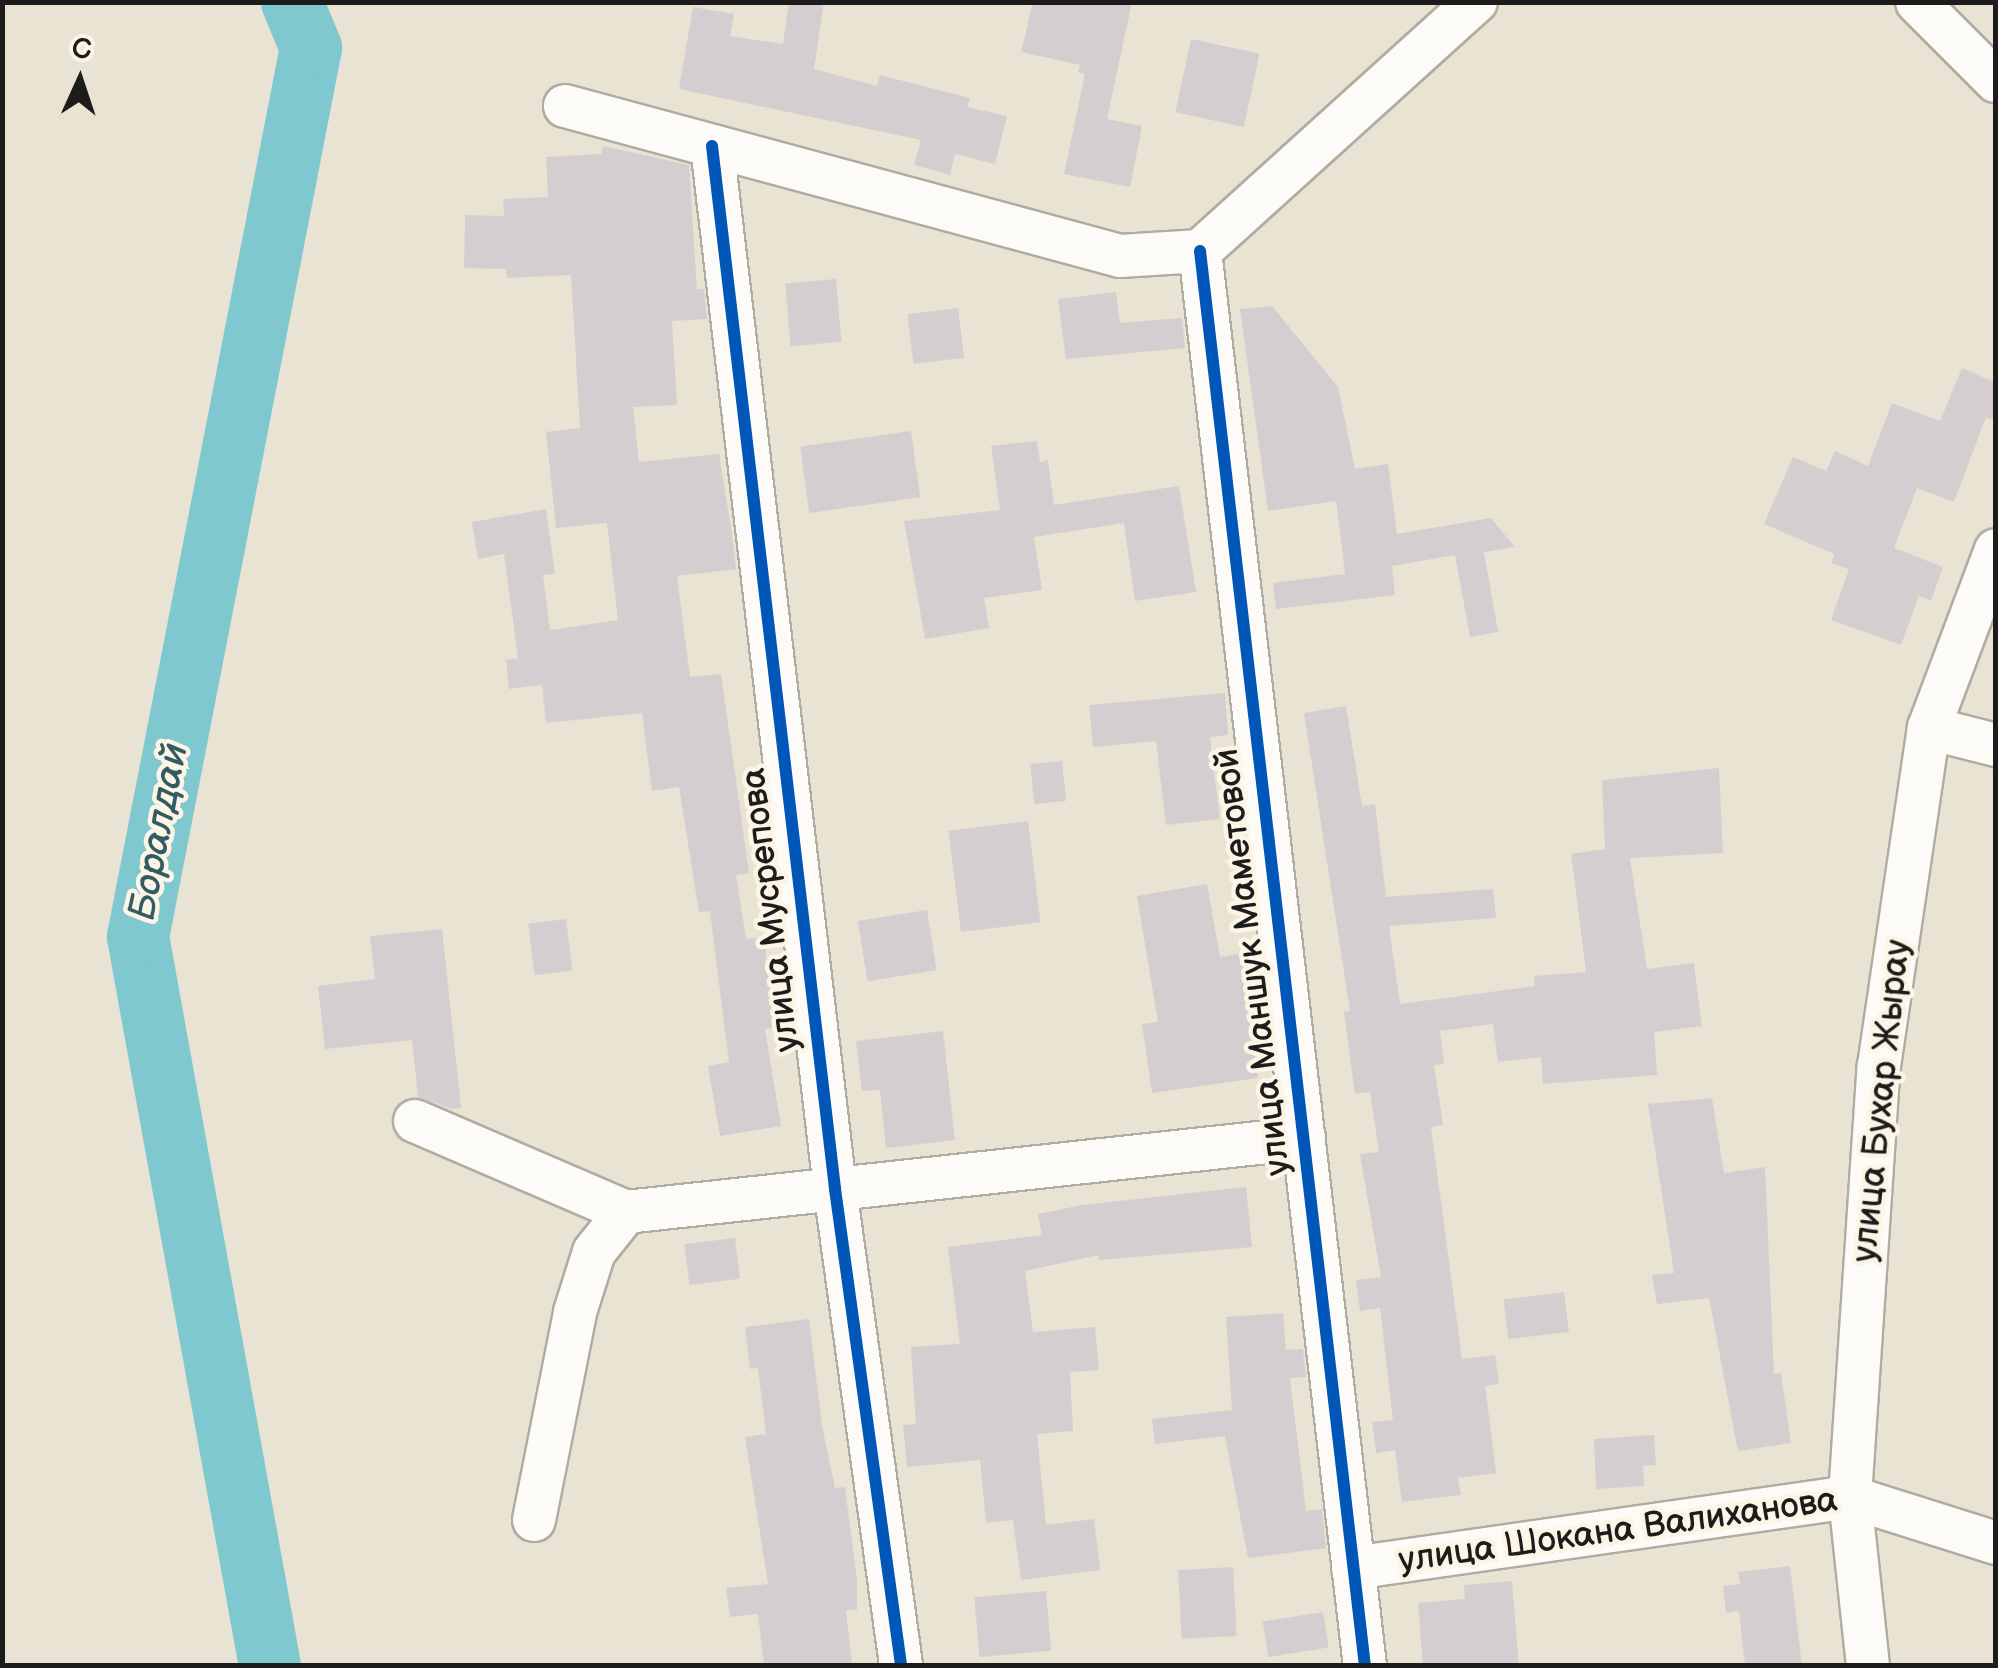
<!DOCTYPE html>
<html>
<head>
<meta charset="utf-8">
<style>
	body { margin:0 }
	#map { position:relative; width:1998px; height:1668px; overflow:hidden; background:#e9e3d3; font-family:"Balsamiq Sans",sans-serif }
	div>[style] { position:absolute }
	.river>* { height:62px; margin:-31px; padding:0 31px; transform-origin:31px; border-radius:31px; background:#7fc8d0 }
	.building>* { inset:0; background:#d4ced0; transform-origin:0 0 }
	.roads { filter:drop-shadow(2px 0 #afaca2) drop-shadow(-2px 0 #afaca2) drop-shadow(0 2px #afaca2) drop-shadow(0 -2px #afaca2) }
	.minor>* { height:42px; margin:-21px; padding:0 21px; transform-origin:21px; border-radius:21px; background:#fcfbf8 }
	.cycleway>* { height:12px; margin:-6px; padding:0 6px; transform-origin:6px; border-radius:6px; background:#0057b8 }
	span { translate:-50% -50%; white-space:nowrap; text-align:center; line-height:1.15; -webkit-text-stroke:9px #fcf5e5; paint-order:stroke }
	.street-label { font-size:35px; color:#1c1c1c }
	.water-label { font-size:38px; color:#325c64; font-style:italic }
	.frame { position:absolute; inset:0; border:5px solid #1c1c1c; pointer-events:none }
	.north { position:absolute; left:30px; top:30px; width:100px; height:100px; -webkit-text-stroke:8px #fcf5e5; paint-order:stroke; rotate:3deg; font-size:28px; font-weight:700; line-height:40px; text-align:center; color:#1c1c1c }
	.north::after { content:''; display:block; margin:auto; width:35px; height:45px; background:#1c1c1c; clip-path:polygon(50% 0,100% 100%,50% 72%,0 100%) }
</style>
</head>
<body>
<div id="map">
	<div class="river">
		<i style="left:270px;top:1666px;width:741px;rotate:-100.26deg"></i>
		<i style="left:138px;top:937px;width:906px;rotate:-78.99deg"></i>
		<i style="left:311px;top:48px;width:50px;rotate:-112.4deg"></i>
	</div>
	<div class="building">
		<i style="clip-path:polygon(789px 2px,824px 2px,814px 69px,877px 86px,880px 75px,970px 98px,967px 107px,1007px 116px,995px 164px,955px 154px,950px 175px,914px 165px,921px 140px,679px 89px,693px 7px,734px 14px,730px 36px,783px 44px)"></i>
		<i style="clip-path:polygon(1033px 2px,1132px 2px,1107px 119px,1142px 126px,1130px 187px,1064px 174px,1085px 74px,1078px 72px,1080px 65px,1021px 52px)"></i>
		<i style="left:1191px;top:39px;width:70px;height:75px;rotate:12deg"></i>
		<i style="clip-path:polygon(603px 146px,689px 165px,697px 289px,704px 289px,707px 319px,672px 321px,677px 405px,633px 407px,639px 462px,719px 454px,732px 534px,736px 569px,677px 576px,690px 677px,721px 674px,749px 873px,736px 875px,746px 939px,764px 937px,775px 1028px,765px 1029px,781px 1126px,720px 1136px,708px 1066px,729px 1062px,710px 911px,699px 912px,679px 787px,652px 791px,642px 713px,546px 723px,542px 685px,509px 689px,506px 660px,518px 658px,504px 554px,478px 559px,472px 522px,546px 509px,555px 574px,543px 575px,550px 630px,618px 620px,607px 523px,556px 528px,546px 432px,580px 428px,571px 275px,507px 278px,506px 269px,464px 268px,465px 215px,504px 216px,503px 199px,548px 197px,546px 157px,601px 154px)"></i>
		<i style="left:836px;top:279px;width:63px;height:51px;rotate:85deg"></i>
		<i style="clip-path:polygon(1116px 292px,1120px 323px,1182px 318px,1185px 348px,1066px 359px,1058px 299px)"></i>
		<i style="clip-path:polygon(1272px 306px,1338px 387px,1355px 469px,1388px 464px,1397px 534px,1491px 518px,1515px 547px,1484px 552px,1498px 632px,1470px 637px,1455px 555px,1392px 566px,1395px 595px,1276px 609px,1273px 583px,1345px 574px,1336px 501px,1268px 511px,1240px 309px)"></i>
		<i style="left:958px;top:308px;width:50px;height:51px;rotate:83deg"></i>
		<i style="clip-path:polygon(1962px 368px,1996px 383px,1996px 421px,1986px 417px,1954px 502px,1917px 488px,1894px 548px,1943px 567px,1931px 601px,1919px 596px,1901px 645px,1831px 620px,1849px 569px,1831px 563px,1834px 554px,1764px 524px,1793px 457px,1826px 471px,1835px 451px,1868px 466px,1892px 403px,1940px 421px)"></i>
		<i style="left:911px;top:431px;width:67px;height:112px;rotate:82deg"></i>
		<i style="clip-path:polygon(1037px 441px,1040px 462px,1048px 460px,1054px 505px,1179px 486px,1196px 592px,1135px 601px,1124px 523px,1034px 537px,1042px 590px,984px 598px,989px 628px,925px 639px,904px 521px,1000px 510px,991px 446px)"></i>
		<i style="clip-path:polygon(1225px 693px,1228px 735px,1210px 737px,1220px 819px,1166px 825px,1156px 741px,1093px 747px,1089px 705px)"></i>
		<i style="clip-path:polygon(1346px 706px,1362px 806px,1375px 804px,1386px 897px,1493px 889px,1496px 918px,1389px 926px,1400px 1004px,1535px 986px,1534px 976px,1586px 972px,1571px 854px,1605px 849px,1602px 780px,1719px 768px,1723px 853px,1630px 858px,1647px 969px,1694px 963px,1702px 1026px,1654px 1032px,1657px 1075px,1543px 1084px,1541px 1057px,1498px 1062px,1493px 1024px,1440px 1031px,1444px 1064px,1434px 1065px,1443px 1125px,1431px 1127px,1462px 1359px,1495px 1355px,1499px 1384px,1485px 1386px,1496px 1473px,1458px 1478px,1461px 1495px,1402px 1502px,1395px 1450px,1376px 1453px,1372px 1422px,1393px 1420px,1380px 1308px,1360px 1311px,1356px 1280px,1381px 1277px,1360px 1154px,1379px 1152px,1370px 1092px,1355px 1094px,1344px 1012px,1350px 1011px,1304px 713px)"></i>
		<i style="left:1062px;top:761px;width:40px;height:32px;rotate:84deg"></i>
		<i style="left:1028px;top:821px;width:102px;height:80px;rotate:83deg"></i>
		<i style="clip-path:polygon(1207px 884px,1220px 957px,1256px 951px,1260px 981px,1245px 983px,1258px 1078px,1152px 1093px,1142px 1024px,1158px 1022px,1137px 896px)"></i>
		<i style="left:927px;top:910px;width:61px;height:70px;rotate:81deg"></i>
		<i style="left:566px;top:919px;width:52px;height:38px;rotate:83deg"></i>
		<i style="clip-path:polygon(442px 929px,461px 1108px,451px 1109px,418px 1097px,412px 1040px,325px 1049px,318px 986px,375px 979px,370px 936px)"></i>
		<i style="clip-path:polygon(943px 1031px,955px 1140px,886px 1148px,880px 1090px,862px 1091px,856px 1041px)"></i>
		<i style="clip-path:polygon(1712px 1098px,1724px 1173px,1765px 1167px,1774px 1374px,1781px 1373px,1791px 1443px,1738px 1451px,1709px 1298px,1657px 1304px,1652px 1275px,1674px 1273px,1648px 1104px)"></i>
		<i style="clip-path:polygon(1246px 1187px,1252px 1247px,1099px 1260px,1099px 1255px,1025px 1271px,1033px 1332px,1095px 1327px,1099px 1370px,1070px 1372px,1073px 1431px,1037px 1434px,1046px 1525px,1094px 1519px,1100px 1570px,1021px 1580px,1013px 1520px,986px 1523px,980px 1460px,907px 1467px,903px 1425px,916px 1424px,911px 1347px,960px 1344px,948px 1247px,1042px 1235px,1038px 1214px,1082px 1205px)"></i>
		<i style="left:735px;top:1238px;width:41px;height:51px;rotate:83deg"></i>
		<i style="left:1564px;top:1292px;width:40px;height:61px;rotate:83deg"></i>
		<i style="clip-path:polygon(1283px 1313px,1286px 1350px,1303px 1349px,1306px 1377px,1290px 1378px,1306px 1511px,1322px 1509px,1326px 1548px,1248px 1558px,1225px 1436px,1155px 1444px,1152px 1419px,1232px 1410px,1226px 1317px)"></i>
		<i style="clip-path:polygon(809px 1319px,822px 1426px,835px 1488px,845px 1487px,857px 1581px,857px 1610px,846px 1610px,852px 1666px,764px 1666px,758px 1614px,730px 1617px,726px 1588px,768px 1584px,745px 1437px,766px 1434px,758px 1368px,750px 1369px,745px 1327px)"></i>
		<i style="clip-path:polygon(1654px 1435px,1656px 1465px,1643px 1466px,1644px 1486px,1596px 1489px,1594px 1439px)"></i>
		<i style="clip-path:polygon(1790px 1566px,1802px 1666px,1745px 1666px,1739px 1611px,1726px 1613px,1723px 1586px,1740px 1584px,1738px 1572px)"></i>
		<i style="left:1233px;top:1567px;width:69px;height:55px;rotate:87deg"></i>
		<i style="clip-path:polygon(1512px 1581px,1519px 1666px,1423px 1666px,1418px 1603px,1465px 1599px,1464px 1585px)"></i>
		<i style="left:1046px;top:1591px;width:60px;height:72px;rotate:85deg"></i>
		<i style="left:1323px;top:1612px;width:36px;height:61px;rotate:81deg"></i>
	</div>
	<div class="roads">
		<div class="minor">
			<i style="left:1917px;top:2px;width:112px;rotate:45deg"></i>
			<i style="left:565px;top:106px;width:575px;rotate:15.12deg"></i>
			<i style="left:1120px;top:256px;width:80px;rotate:-3.6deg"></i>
			<i style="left:712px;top:146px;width:1050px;rotate:83.27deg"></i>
			<i style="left:835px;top:1189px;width:482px;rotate:82.1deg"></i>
			<i style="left:1200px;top:251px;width:1425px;rotate:83.35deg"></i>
			<i style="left:1200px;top:251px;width:372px;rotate:-42.1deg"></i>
			<i style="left:1929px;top:728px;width:69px;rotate:14.2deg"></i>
			<i style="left:415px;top:1121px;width:230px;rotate:23.3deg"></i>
			<i style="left:626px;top:1212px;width:682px;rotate:-6.23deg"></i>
			<i style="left:534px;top:1520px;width:212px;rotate:-78.8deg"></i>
			<i style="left:575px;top:1312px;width:63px;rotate:-72.4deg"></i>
			<i style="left:594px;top:1252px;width:51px;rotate:-51.3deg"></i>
			<i style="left:1353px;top:1568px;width:502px;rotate:-8.13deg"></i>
			<i style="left:1850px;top:1497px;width:153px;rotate:17.5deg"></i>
			<i style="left:1868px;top:1666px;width:170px;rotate:-96.1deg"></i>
			<i style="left:1850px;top:1497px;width:432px;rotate:-86.2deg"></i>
			<i style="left:1879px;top:1066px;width:342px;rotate:-81.6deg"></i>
			<i style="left:1929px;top:728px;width:190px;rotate:-69.4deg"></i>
		</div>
	</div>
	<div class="cycleway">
		<i style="left:712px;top:146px;width:1050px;rotate:83.27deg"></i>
		<i style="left:835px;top:1189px;width:482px;rotate:82.1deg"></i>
		<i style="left:1200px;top:251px;width:1425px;rotate:83.35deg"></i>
	</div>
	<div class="street-label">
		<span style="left:771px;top:910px;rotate:-97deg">улица Мусрепова</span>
		<span style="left:1253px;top:962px;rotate:-97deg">улица Маншук Маметовой</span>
		<span style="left:1882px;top:1101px;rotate:-84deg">улица Бухар Жырау</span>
		<span style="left:1618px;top:1531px;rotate:-8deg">улица Шокана Валиханова</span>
	</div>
	<div class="water-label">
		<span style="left:159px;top:832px;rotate:-79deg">Боралдай</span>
	</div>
	<div class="frame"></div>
	<div class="north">С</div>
</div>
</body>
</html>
